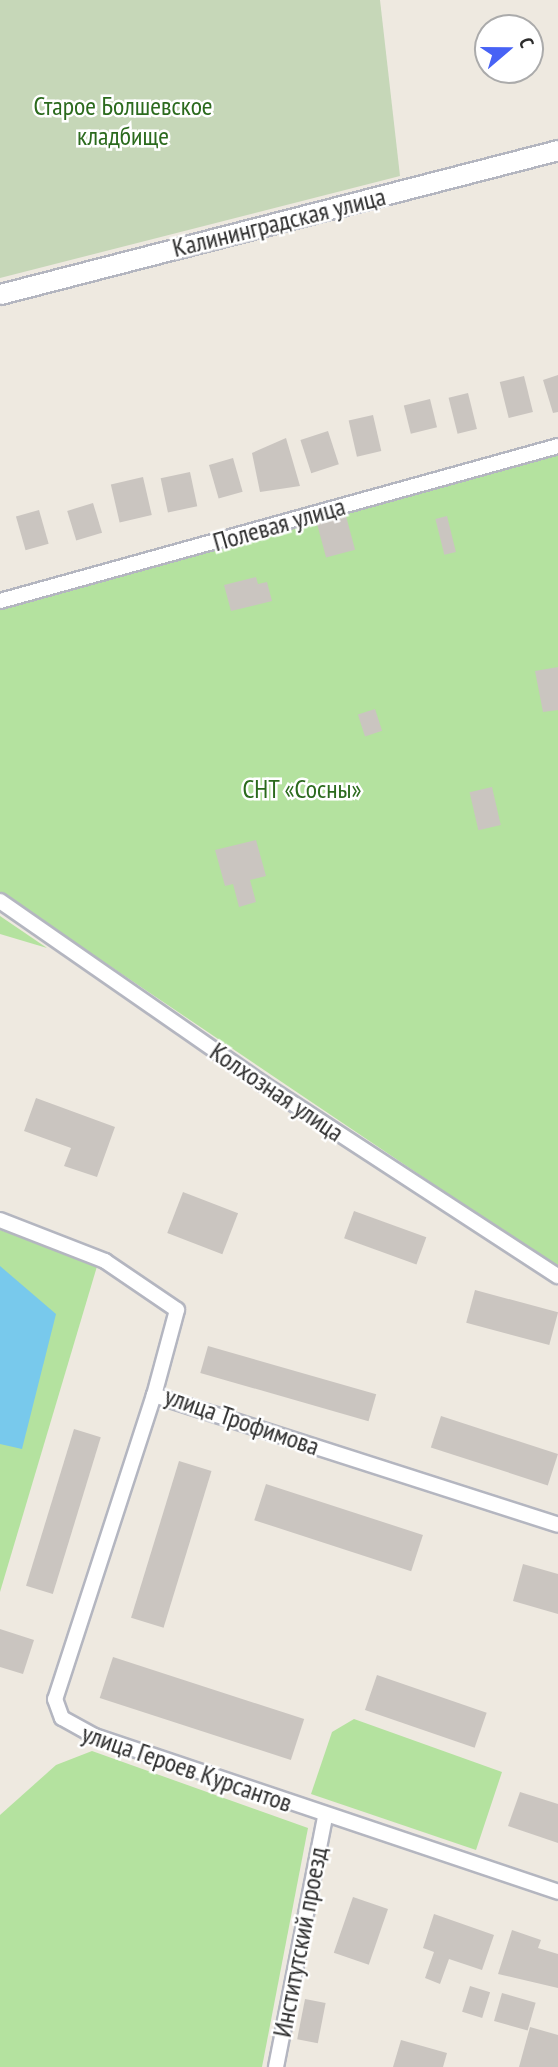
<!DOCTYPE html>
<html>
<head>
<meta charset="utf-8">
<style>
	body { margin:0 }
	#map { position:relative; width:558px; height:2067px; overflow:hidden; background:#eee9e0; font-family:"PT Sans Narrow",sans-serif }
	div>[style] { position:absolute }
	.green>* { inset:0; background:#b4e29f }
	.cemetery>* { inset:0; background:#c6d7b8 }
	.water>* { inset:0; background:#78c9ec }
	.building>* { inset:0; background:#cac5c0; transform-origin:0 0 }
	.roads { filter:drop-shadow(2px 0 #b4b6c0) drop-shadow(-2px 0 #b4b6c0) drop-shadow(0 2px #b4b6c0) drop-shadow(0 -2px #b4b6c0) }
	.street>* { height:14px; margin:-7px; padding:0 7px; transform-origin:7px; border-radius:7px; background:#fff }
	.secondary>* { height:19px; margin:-9.5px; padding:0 9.5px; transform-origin:9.5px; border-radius:9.5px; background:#fff }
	span { translate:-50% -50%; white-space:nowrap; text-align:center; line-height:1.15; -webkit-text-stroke:5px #fff; paint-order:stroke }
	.park-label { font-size:26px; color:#2b6a1d }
	.street-label { font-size:26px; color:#2d2d2d }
	.north { position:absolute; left:474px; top:14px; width:70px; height:70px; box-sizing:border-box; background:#fff; border:2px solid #ababab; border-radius:50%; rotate:70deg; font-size:19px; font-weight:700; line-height:28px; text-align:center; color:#2d2d2d }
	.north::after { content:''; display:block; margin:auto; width:24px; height:32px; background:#4762f5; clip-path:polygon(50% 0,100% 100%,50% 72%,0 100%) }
</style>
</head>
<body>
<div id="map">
	<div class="green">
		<i style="clip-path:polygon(558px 454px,558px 1268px,0 892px,0 605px)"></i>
		<i style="clip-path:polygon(0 916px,47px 948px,0 934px)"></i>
		<i style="clip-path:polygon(0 1230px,98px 1263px,0 1592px)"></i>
		<i style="clip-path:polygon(354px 1719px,502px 1772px,476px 1850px,311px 1794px,332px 1732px)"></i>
		<i style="clip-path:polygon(92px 1751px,308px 1828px,262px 2067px,0 2067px,0 1815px,56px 1765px)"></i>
	</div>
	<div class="cemetery">
		<i style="clip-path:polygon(0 0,380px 0,400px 176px,0 278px)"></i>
	</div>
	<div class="water">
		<i style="clip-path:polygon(0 1266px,56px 1314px,22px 1449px,0 1444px)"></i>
	</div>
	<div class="building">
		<i style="clip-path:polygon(558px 375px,558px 412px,553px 413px,543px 380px)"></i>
		<i style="left:524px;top:376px;width:37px;height:25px;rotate:76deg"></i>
		<i style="left:468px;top:393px;width:37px;height:20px;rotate:76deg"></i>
		<i style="left:430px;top:399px;width:29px;height:27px;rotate:76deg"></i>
		<i style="left:373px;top:415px;width:37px;height:25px;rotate:77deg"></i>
		<i style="left:328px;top:431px;width:35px;height:29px;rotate:72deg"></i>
		<i style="clip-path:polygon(286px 438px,300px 486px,260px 492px,252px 453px)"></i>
		<i style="left:233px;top:458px;width:35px;height:25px;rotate:74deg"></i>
		<i style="left:190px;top:472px;width:35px;height:30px;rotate:78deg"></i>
		<i style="left:143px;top:477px;width:39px;height:33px;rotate:77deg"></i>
		<i style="left:93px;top:503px;width:31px;height:27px;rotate:73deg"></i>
		<i style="left:39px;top:510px;width:35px;height:24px;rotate:74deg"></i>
		<i style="left:346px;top:516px;width:35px;height:30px;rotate:75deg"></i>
		<i style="left:447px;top:516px;width:37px;height:12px;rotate:76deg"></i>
		<i style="clip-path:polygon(256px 577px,258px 584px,267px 582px,272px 601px,231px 611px,224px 585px)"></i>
		<i style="clip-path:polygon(558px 667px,558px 710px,543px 712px,535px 671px)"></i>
		<i style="left:375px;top:709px;width:23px;height:18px;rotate:72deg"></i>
		<i style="left:492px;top:787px;width:39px;height:23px;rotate:77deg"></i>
		<i style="clip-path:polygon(256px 840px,266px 876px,250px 880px,256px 902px,239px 907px,233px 884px,225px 886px,215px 850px)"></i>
		<i style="clip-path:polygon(36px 1098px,115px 1127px,97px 1177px,64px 1166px,71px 1148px,24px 1131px)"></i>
		<i style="left:183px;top:1192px;width:59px;height:44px;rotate:21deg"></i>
		<i style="left:354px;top:1211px;width:77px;height:29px;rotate:20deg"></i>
		<i style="left:475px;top:1290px;width:86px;height:34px;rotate:15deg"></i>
		<i style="left:208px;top:1346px;width:175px;height:28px;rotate:16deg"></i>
		<i style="left:441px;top:1416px;width:123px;height:33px;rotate:18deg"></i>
		<i style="left:74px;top:1429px;width:28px;height:164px;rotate:17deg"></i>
		<i style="left:179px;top:1461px;width:34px;height:164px;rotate:17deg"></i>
		<i style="left:266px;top:1484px;width:165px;height:38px;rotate:18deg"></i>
		<i style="clip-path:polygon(523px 1564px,558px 1574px,558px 1614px,513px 1601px)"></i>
		<i style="clip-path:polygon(0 1629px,34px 1640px,23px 1674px,0 1667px)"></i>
		<i style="left:113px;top:1657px;width:201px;height:43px;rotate:18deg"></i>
		<i style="left:377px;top:1675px;width:116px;height:37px;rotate:19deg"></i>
		<i style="clip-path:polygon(520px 1792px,558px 1804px,558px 1843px,508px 1826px)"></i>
		<i style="left:353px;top:1897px;width:37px;height:59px;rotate:19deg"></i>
		<i style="clip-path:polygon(434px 1914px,494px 1935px,482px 1970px,449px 1959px,440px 1984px,425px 1978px,434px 1952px,423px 1948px)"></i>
		<i style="clip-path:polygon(512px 1930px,541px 1940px,538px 1948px,558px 1954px,558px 1988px,498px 1974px)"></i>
		<i style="left:470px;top:1986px;width:21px;height:27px;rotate:17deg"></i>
		<i style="left:502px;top:1993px;width:35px;height:29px;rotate:16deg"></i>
		<i style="left:305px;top:1999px;width:21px;height:41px;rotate:11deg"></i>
		<i style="clip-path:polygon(530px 2027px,558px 2035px,558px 2067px,519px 2067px)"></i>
		<i style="clip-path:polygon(401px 2040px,447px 2053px,443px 2067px,393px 2067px)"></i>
	</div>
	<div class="roads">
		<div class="street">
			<i style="left:0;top:601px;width:579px;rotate:-15.52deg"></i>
			<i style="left:0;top:901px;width:320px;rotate:34.8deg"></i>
			<i style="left:263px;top:1084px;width:352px;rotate:33.1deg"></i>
			<i style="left:0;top:1220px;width:113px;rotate:21.3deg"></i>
			<i style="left:105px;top:1261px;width:87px;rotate:34.2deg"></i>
			<i style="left:177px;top:1310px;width:88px;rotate:105.1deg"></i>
			<i style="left:154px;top:1395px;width:424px;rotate:17.8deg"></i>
			<i style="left:154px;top:1395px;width:320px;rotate:108deg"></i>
			<i style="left:55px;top:1699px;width:20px;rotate:70deg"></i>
			<i style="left:62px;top:1718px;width:38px;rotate:29deg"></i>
			<i style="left:95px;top:1736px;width:489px;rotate:18.6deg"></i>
			<i style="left:276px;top:2067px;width:255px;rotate:-78.9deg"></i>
		</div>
		<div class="secondary">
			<i style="left:0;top:294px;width:576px;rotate:-14.47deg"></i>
		</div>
	</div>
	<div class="park-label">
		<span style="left:123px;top:121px">Старое Болшевское<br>кладбище</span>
		<span style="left:302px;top:789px">СНТ «Сосны»</span>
	</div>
	<div class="street-label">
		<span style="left:279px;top:222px;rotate:-14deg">Калининградская улица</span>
		<span style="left:279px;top:524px;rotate:-16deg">Полевая улица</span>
		<span style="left:277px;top:1092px;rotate:34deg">Колхозная улица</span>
		<span style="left:242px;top:1421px;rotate:19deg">улица Трофимова</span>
		<span style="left:187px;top:1768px;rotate:19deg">улица Героев Курсантов</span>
		<span style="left:300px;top:1942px;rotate:-79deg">Институтский проезд</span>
	</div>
	<div class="north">С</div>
</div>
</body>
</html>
